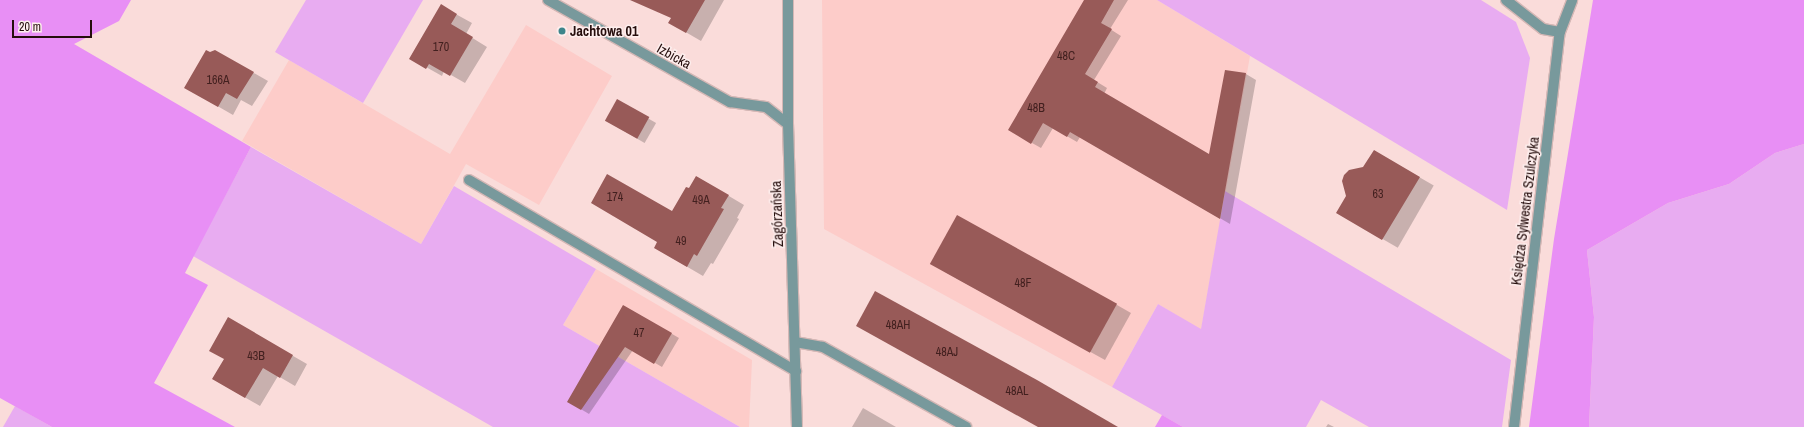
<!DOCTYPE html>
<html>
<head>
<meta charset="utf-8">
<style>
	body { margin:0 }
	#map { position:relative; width:1804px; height:427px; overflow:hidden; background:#fadcda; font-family:"Archivo Narrow",sans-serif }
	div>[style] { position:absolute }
	.built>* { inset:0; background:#fdccc9 }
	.green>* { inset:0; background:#e8acf1 }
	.forest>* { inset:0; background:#e88ff5 }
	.shadow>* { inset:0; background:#0003; transform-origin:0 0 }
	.building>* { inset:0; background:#985a58; transform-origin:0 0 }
	.roads { filter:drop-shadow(1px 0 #d4b7b5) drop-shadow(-1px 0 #d4b7b5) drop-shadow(0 1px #d4b7b5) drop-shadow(0 -1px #d4b7b5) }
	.service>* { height:10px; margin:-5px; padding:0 5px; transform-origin:5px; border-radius:5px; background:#78999c }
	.minor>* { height:10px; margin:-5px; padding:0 5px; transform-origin:5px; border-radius:5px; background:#78999c }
	.tertiary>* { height:10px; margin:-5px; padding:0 5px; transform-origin:5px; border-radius:5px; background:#78999c }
	.dots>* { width:11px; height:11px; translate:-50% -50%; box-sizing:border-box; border:2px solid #fdeeed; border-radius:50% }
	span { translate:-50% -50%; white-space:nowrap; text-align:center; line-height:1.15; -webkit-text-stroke:3px #fdeeed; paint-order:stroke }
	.number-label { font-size:12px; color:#42201f }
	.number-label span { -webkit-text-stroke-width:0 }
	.poi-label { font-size:14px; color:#250d0c; font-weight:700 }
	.left { translate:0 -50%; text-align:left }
	.street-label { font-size:14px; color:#250d0c }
	.scale { position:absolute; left:12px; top:20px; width:80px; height:18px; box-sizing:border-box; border:2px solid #250d0c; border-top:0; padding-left:5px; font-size:12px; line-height:14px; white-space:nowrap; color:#250d0c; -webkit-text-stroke:3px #fdeeed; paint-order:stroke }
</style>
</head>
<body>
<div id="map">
	<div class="built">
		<i style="clip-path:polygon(822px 0,1157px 0,1250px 56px,1201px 330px,1158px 304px,1112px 387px,824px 229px)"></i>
		<i style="clip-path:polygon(526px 25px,612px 76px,539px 205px,466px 164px,421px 244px,242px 141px,289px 60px,450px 154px)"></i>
		<i style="clip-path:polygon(596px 269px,752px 360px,749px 427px,740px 427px,563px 325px)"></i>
	</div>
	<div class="green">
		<i style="clip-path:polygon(306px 0,423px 0,363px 103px,275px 52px)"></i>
		<i style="clip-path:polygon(1157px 0,1481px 0,1516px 22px,1530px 58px,1507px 210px)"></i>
		<i style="clip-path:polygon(1804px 144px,1804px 427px,1589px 427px,1594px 317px,1587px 250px,1668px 203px,1729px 184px,1775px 153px)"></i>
		<i style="clip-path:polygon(251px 147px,421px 244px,454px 186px,596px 269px,563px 325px,740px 427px,493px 427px,193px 256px)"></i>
		<i style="clip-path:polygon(1225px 191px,1511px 360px,1502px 427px,1369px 427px,1321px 400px,1306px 427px,1183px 427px,1112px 387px,1158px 304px,1201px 329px)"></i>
		<i style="clip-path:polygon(15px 406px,52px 427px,3px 427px)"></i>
	</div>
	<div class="forest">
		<i style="clip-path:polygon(0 0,131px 0,119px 21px,74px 44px,251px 147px,185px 273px,208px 285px,154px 383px,235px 427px,52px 427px,0 398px)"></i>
		<i style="clip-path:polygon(1593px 0,1804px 0,1804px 144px,1775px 153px,1729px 184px,1668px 203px,1587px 250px,1594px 317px,1589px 427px,1529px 427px,1554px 239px)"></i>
		<i style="clip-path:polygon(1162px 415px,1183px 427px,1155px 427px)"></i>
	</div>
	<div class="shadow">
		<i style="clip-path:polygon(642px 0,724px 0,701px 41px,670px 23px,673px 18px)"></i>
		<i style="clip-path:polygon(1085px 0,1128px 0,1110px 29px,1121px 36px,1094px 80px,1107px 88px,1104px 94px,1210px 156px,1226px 71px,1246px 74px,1256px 80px,1230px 224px,1080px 137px,1077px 142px,1053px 128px,1041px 148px,1009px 130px)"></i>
		<i style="clip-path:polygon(441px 6px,472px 23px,466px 34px,487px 47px,465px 83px,444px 71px,442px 76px,410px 58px)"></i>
		<i style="clip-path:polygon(215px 51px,268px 81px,252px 106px,241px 100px,233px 115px,200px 96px)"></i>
		<i style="left:618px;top:101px;width:44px;height:23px;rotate:30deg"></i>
		<i style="left:1374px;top:151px;width:69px;height:72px;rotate:30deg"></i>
		<i style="clip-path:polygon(697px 177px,744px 205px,737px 218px,739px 219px,713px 264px,711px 263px,703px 276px,655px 248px,672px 213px)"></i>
		<i style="clip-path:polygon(945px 272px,1117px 305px,1131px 313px,1105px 360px)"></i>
		<i style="clip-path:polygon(624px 306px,679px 338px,662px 367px,633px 350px,589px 414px,569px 402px)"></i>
		<i style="clip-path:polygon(229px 319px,307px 364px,295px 386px,278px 376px,260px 406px,213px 379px,225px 359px)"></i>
		<i style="clip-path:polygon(863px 408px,896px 427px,852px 427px)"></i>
		<i style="clip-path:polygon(1328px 424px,1334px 427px,1326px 427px)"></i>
	</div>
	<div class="building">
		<i style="clip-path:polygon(630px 0,705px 0,686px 33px,668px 23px,671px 18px)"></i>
		<i style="clip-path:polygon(1084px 0,1114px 0,1101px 23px,1112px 29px,1085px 74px,1098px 82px,1095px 87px,1209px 154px,1225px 70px,1246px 73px,1220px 219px,1070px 132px,1067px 137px,1043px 123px,1031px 144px,1008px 130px)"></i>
		<i style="clip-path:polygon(441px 4px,457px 14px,451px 24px,473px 37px,450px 76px,429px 64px,426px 69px,409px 59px)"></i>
		<i style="clip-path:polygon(206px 50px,210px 52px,215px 50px,254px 72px,237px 99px,226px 93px,218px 107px,184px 88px)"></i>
		<i style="left:617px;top:99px;width:37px;height:25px;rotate:29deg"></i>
		<i style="clip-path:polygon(1374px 150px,1420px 177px,1382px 240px,1336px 213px,1346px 196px,1342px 181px,1344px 175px,1349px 170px,1363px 167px)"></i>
		<i style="clip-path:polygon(607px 174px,672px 211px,686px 187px,689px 188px,696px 176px,729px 195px,721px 208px,724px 209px,697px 256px,694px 254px,687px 267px,654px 248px,657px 242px,591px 203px)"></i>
		<i style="left:957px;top:215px;width:183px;height:56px;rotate:29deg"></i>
		<i style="clip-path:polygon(875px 291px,1037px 380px,1118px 427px,1038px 427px,856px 326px)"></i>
		<i style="clip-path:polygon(623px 305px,672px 333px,654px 364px,625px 347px,581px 410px,567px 402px)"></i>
		<i style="clip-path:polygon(228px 317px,293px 355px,280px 378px,263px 368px,245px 398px,212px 379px,224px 359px,209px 351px)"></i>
	</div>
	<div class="roads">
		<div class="service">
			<i style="left:469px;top:180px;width:379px;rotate:30.3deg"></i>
			<i style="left:795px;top:342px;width:28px;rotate:10deg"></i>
			<i style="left:823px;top:347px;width:164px;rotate:29.2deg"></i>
		</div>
		<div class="minor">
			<i style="left:788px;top:0;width:124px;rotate:90deg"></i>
			<i style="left:1506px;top:0;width:47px;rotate:38.1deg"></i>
			<i style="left:1543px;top:29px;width:17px;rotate:10deg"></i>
			<i style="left:1514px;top:427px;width:398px;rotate:-83.4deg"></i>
			<i style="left:1560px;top:32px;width:34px;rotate:-69deg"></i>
		</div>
		<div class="tertiary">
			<i style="left:548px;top:0;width:209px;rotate:29.3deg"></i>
			<i style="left:730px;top:102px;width:36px;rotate:8deg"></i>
			<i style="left:766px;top:107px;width:28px;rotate:38deg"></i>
			<i style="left:788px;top:124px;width:303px;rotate:88.3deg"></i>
		</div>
	</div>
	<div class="dots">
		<i style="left:562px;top:31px;background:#3d858b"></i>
	</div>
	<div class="number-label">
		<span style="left:441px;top:48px">170</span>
		<span style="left:1066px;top:57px">48C</span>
		<span style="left:218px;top:81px">166A</span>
		<span style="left:1036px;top:109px">48B</span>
		<span style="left:1378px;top:195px">63</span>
		<span style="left:615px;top:198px">174</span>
		<span style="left:701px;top:201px">49A</span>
		<span style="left:681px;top:242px">49</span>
		<span style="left:1023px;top:284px">48F</span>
		<span style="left:898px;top:326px">48AH</span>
		<span style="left:639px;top:334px">47</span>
		<span style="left:947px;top:353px">48AJ</span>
		<span style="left:256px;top:357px">43B</span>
		<span style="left:1017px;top:392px">48AL</span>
	</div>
	<div class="poi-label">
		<span class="left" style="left:570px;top:31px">Jachtowa 01</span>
	</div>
	<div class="street-label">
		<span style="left:674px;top:56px;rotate:29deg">Izbicka</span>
		<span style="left:1525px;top:211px;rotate:-83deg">Księdza Sylwestra Szulczyka</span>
		<span style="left:777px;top:214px;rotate:-92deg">Zagórzańska</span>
	</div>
	<div class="scale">20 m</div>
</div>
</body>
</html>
